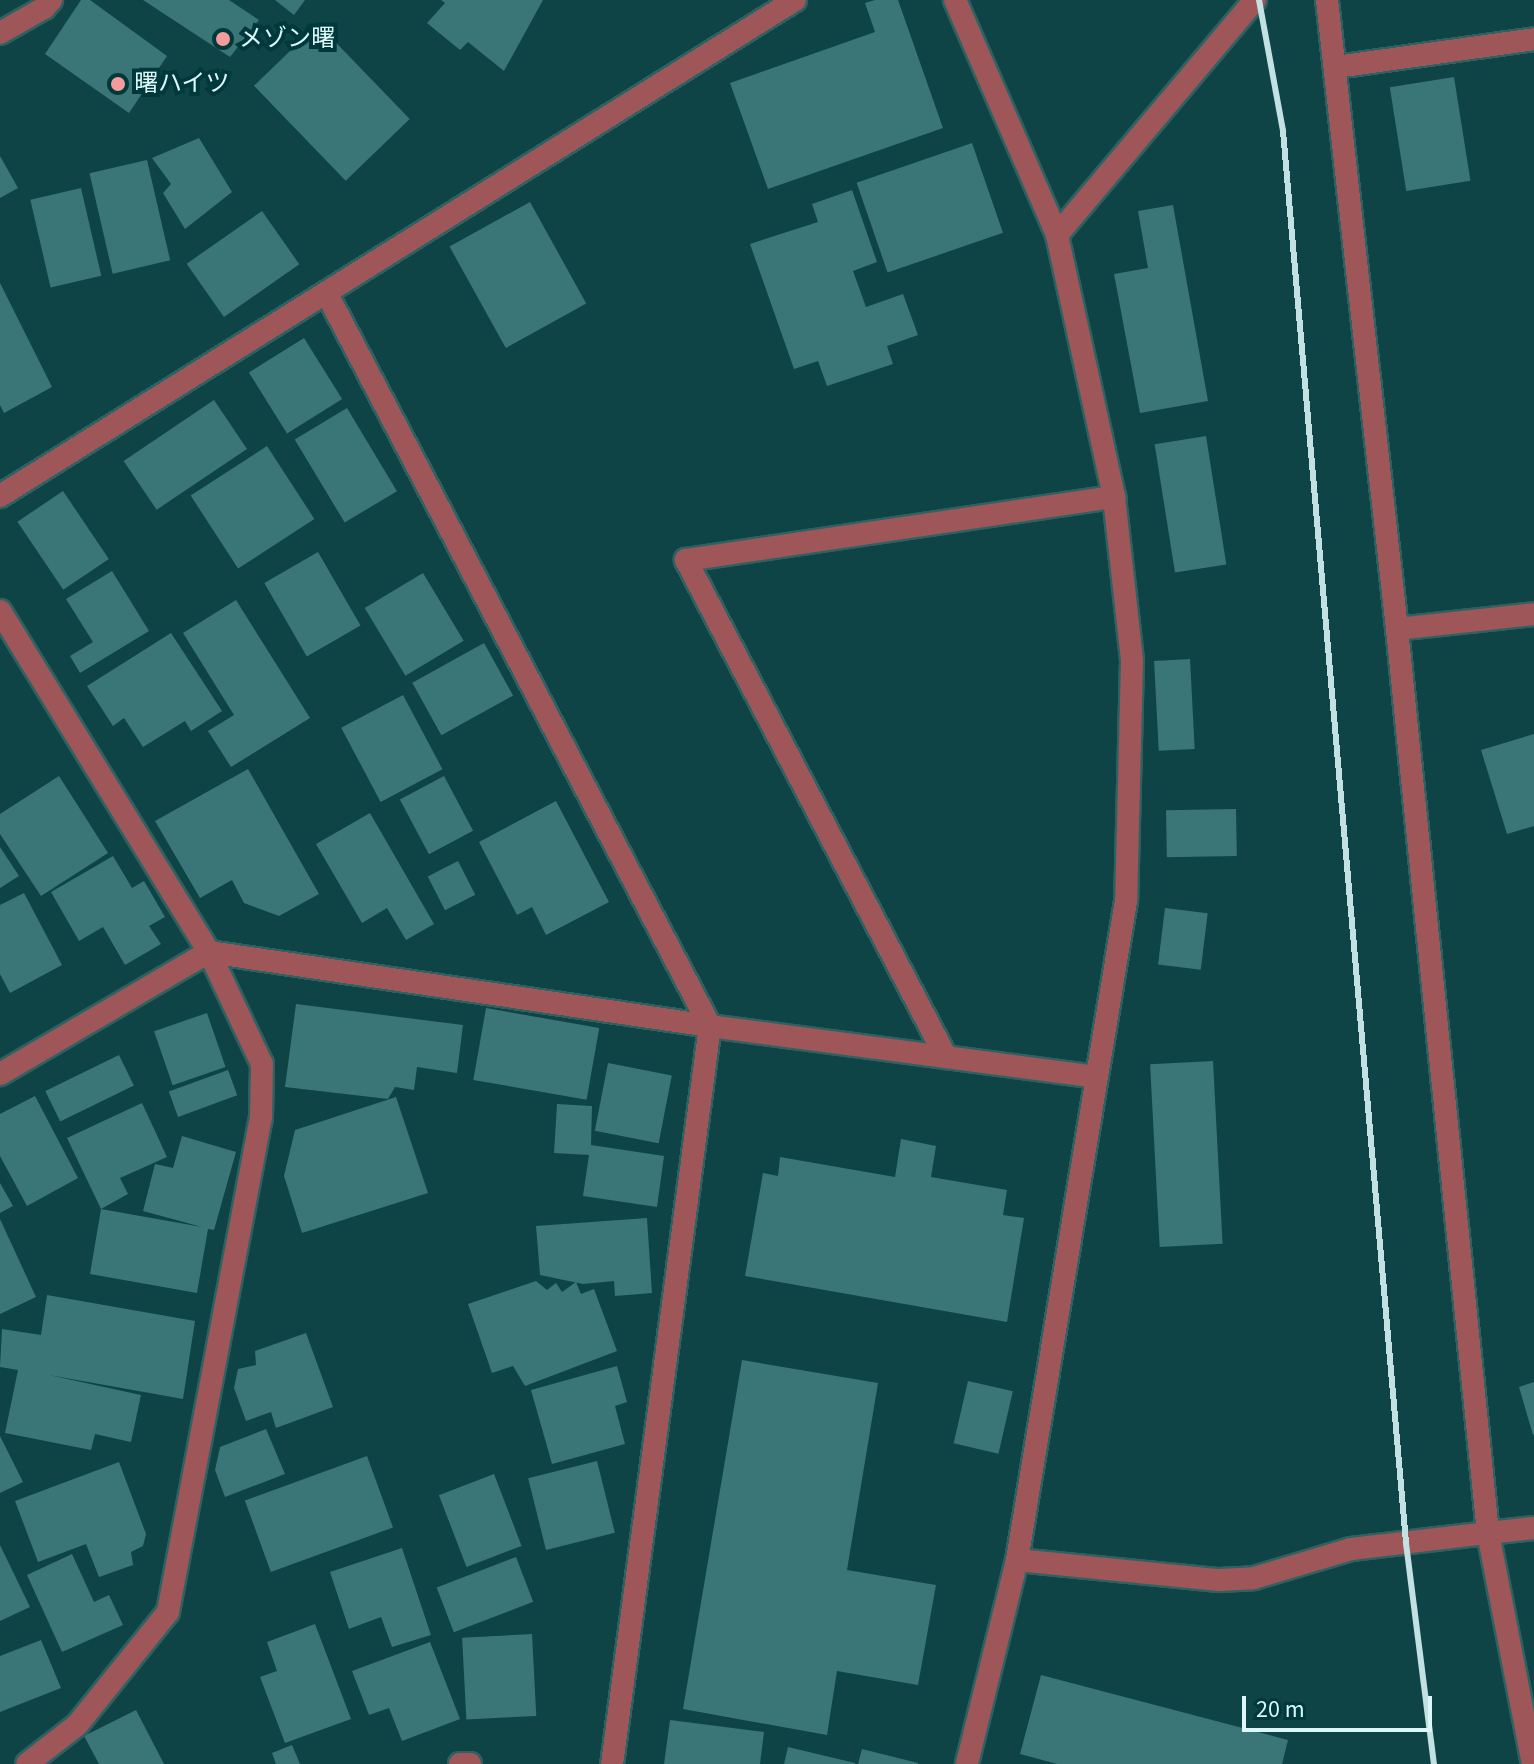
<!DOCTYPE html>
<html>
<head>
<meta charset="utf-8">
<style>
	body { margin:0 }
	#map { position:relative; width:1534px; height:1764px; overflow:hidden; background:#0e4446; font-family:"Source Sans 3","Noto Sans JP",sans-serif }
	div>[style] { position:absolute }
	.building>* { inset:0; background:#3a7578; transform-origin:0 0 }
	.roads { filter:drop-shadow(2px 0 #2f6162) drop-shadow(-2px 0 #2f6162) drop-shadow(0 2px #2f6162) drop-shadow(0 -2px #2f6162) }
	.service>* { height:22px; margin:-11px; padding:0 11px; transform-origin:11px; border-radius:11px; background:#9f5658 }
	.minor>* { height:22px; margin:-11px; padding:0 11px; transform-origin:11px; border-radius:11px; background:#9f5658 }
	.rail>* { height:6px; margin:-3px; padding:0 3px; transform-origin:3px; border-radius:3px; background:#c3e1e2 }
	.dots>* { width:22px; height:22px; translate:-50% -50%; box-sizing:border-box; border:4px solid #00393b; border-radius:50% }
	span { translate:-50% -50%; white-space:nowrap; text-align:center; line-height:1.15; -webkit-text-stroke:8px #00393b; paint-order:stroke }
	.poi-label { font-size:24px; color:#ddf7f8 }
	.left { translate:0 -50%; text-align:left }
	.scale { position:absolute; left:1242px; top:1696px; width:190px; height:36px; box-sizing:border-box; border:4px solid #ddf7f8; border-top:0; padding-left:10px; font-size:24px; line-height:28px; white-space:nowrap; color:#ddf7f8; -webkit-text-stroke:6px #00393b; paint-order:stroke }
</style>
</head>
<body>
<div id="map">
	<div class="building">
		<i style="clip-path:polygon(81px 0,90px 0,167px 56px,129px 113px,45px 54px)"></i>
		<i style="clip-path:polygon(143px 0,229px 0,259px 20px,230px 57px)"></i>
		<i style="clip-path:polygon(275px 0,305px 0,294px 15px)"></i>
		<i style="clip-path:polygon(441px 0,543px 0,504px 71px,468px 42px,460px 50px,427px 23px,445px 3px)"></i>
		<i style="clip-path:polygon(875px 0,898px 0,943px 128px,768px 189px,730px 83px,875px 32px,865px 3px)"></i>
		<i style="left:318px;top:24px;width:132px;height:89px;rotate:46deg"></i>
		<i style="left:1454px;top:77px;width:105px;height:65px;rotate:81deg"></i>
		<i style="clip-path:polygon(199px 138px,232px 192px,185px 229px,163px 193px,171px 184px,152px 158px)"></i>
		<i style="left:972px;top:143px;width:95px;height:122px;rotate:71deg"></i>
		<i style="clip-path:polygon(0 156px,18px 188px,0 198px)"></i>
		<i style="left:147px;top:160px;width:103px;height:59px;rotate:77deg"></i>
		<i style="left:81px;top:188px;width:90px;height:52px;rotate:77deg"></i>
		<i style="clip-path:polygon(852px 190px,877px 262px,853px 271px,866px 307px,903px 294px,918px 335px,887px 346px,893px 364px,827px 386px,818px 361px,794px 369px,750px 244px,818px 222px,812px 204px)"></i>
		<i style="left:530px;top:202px;width:116px;height:92px;rotate:61deg"></i>
		<i style="clip-path:polygon(1173px 205px,1208px 401px,1140px 413px,1114px 274px,1148px 268px,1138px 211px)"></i>
		<i style="left:262px;top:211px;width:65px;height:92px;rotate:55deg"></i>
		<i style="clip-path:polygon(0 283px,52px 387px,4px 413px,0 405px)"></i>
		<i style="left:304px;top:338px;width:72px;height:65px;rotate:58deg"></i>
		<i style="left:214px;top:400px;width:59px;height:109px;rotate:56deg"></i>
		<i style="left:347px;top:408px;width:97px;height:61px;rotate:59deg"></i>
		<i style="left:1206px;top:436px;width:130px;height:52px;rotate:81deg"></i>
		<i style="left:267px;top:446px;width:87px;height:91px;rotate:57deg"></i>
		<i style="left:63px;top:491px;width:82px;height:55px;rotate:56deg"></i>
		<i style="left:318px;top:552px;width:85px;height:62px;rotate:60deg"></i>
		<i style="clip-path:polygon(112px 571px,149px 631px,80px 673px,70px 656px,93px 642px,66px 599px)"></i>
		<i style="left:423px;top:573px;width:79px;height:68px;rotate:59deg"></i>
		<i style="clip-path:polygon(236px 600px,310px 718px,231px 767px,208px 731px,234px 715px,183px 633px)"></i>
		<i style="clip-path:polygon(171px 633px,222px 711px,191px 731px,185px 721px,143px 747px,124px 718px,113px 726px,87px 686px)"></i>
		<i style="left:484px;top:643px;width:60px;height:82px;rotate:61deg"></i>
		<i style="left:1190px;top:659px;width:90px;height:36px;rotate:87deg"></i>
		<i style="left:403px;top:695px;width:84px;height:70px;rotate:62deg"></i>
		<i style="clip-path:polygon(1534px 734px,1534px 826px,1507px 834px,1481px 750px)"></i>
		<i style="clip-path:polygon(248px 769px,319px 894px,279px 916px,244px 903px,232px 880px,200px 898px,155px 821px)"></i>
		<i style="clip-path:polygon(59px 776px,108px 853px,41px 896px,0 834px,0 814px)"></i>
		<i style="left:444px;top:776px;width:62px;height:50px;rotate:62deg"></i>
		<i style="clip-path:polygon(556px 801px,609px 902px,546px 935px,532px 907px,517px 915px,479px 842px)"></i>
		<i style="left:1236px;top:809px;width:47px;height:70px;rotate:89deg"></i>
		<i style="clip-path:polygon(370px 813px,434px 924px,406px 940px,387px 908px,362px 923px,316px 844px)"></i>
		<i style="clip-path:polygon(0 847px,19px 876px,0 888px)"></i>
		<i style="clip-path:polygon(113px 856px,132px 888px,144px 881px,165px 917px,149px 926px,161px 944px,125px 965px,103px 927px,79px 941px,51px 892px)"></i>
		<i style="left:458px;top:861px;width:38px;height:34px;rotate:63deg"></i>
		<i style="clip-path:polygon(24px 893px,62px 965px,10px 993px,0 974px,0 905px)"></i>
		<i style="left:1165px;top:908px;width:43px;height:57px;rotate:7deg"></i>
		<i style="clip-path:polygon(296px 1004px,463px 1025px,457px 1073px,417px 1067px,414px 1090px,395px 1087px,388px 1099px,285px 1087px)"></i>
		<i style="left:486px;top:1008px;width:115px;height:73px;rotate:10deg"></i>
		<i style="left:207px;top:1013px;width:57px;height:56px;rotate:71deg"></i>
		<i style="left:119px;top:1055px;width:34px;height:82px;rotate:64deg"></i>
		<i style="left:1213px;top:1061px;width:183px;height:63px;rotate:87deg"></i>
		<i style="left:608px;top:1063px;width:65px;height:69px;rotate:11deg"></i>
		<i style="left:228px;top:1070px;width:27px;height:63px;rotate:70deg"></i>
		<i style="clip-path:polygon(35px 1096px,78px 1178px,27px 1206px,0 1156px,0 1114px)"></i>
		<i style="clip-path:polygon(396px 1097px,428px 1193px,302px 1233px,284px 1176px,295px 1130px)"></i>
		<i style="clip-path:polygon(142px 1103px,167px 1157px,120px 1178px,128px 1194px,101px 1209px,67px 1138px)"></i>
		<i style="clip-path:polygon(557px 1104px,592px 1106px,591px 1145px,664px 1156px,657px 1207px,583px 1196px,589px 1155px,554px 1153px)"></i>
		<i style="clip-path:polygon(182px 1136px,236px 1152px,214px 1230px,208px 1229px,197px 1293px,90px 1274px,101px 1209px,202px 1227px,143px 1211px,155px 1164px,173px 1168px)"></i>
		<i style="clip-path:polygon(901px 1139px,936px 1146px,931px 1177px,1007px 1190px,1003px 1215px,1024px 1218px,1007px 1322px,745px 1276px,763px 1173px,778px 1176px,780px 1157px,895px 1177px)"></i>
		<i style="clip-path:polygon(0 1183px,13px 1206px,0 1213px)"></i>
		<i style="clip-path:polygon(647px 1218px,652px 1293px,615px 1296px,614px 1281px,583px 1284px,540px 1275px,536px 1226px)"></i>
		<i style="clip-path:polygon(0 1219px,36px 1297px,0 1314px)"></i>
		<i style="clip-path:polygon(536px 1281px,547px 1290px,556px 1283px,562px 1292px,576px 1282px,581px 1294px,594px 1289px,617px 1351px,525px 1386px,513px 1366px,492px 1373px,468px 1304px)"></i>
		<i style="clip-path:polygon(47px 1295px,195px 1321px,183px 1399px,49px 1375px,141px 1395px,131px 1442px,95px 1434px,91px 1450px,5px 1433px,18px 1370px,0 1367px,2px 1329px,41px 1335px)"></i>
		<i style="clip-path:polygon(306px 1333px,333px 1407px,276px 1428px,271px 1412px,246px 1421px,234px 1388px,238px 1369px,256px 1365px,255px 1351px)"></i>
		<i style="clip-path:polygon(742px 1360px,878px 1383px,847px 1570px,936px 1585px,918px 1685px,837px 1671px,827px 1735px,683px 1709px)"></i>
		<i style="clip-path:polygon(617px 1366px,627px 1402px,615px 1406px,625px 1444px,552px 1464px,531px 1390px)"></i>
		<i style="left:968px;top:1381px;width:46px;height:64px;rotate:13deg"></i>
		<i style="clip-path:polygon(1534px 1382px,1534px 1435px,1533px 1435px,1519px 1387px)"></i>
		<i style="clip-path:polygon(266px 1429px,285px 1474px,225px 1497px,215px 1470px,220px 1447px)"></i>
		<i style="clip-path:polygon(0 1436px,23px 1482px,0 1493px)"></i>
		<i style="left:367px;top:1456px;width:76px;height:130px;rotate:70deg"></i>
		<i style="left:597px;top:1461px;width:74px;height:71px;rotate:76deg"></i>
		<i style="clip-path:polygon(119px 1462px,146px 1534px,143px 1546px,131px 1552px,133px 1565px,99px 1577px,86px 1544px,38px 1562px,15px 1501px)"></i>
		<i style="left:494px;top:1474px;width:77px;height:59px;rotate:69deg"></i>
		<i style="clip-path:polygon(0 1545px,30px 1607px,0 1621px)"></i>
		<i style="clip-path:polygon(402px 1548px,431px 1635px,392px 1647px,381px 1617px,349px 1629px,330px 1572px)"></i>
		<i style="clip-path:polygon(72px 1554px,94px 1602px,109px 1595px,123px 1625px,62px 1652px,27px 1575px)"></i>
		<i style="left:516px;top:1557px;width:48px;height:85px;rotate:69deg"></i>
		<i style="clip-path:polygon(315px 1624px,351px 1719px,285px 1743px,260px 1677px,277px 1671px,267px 1642px)"></i>
		<i style="left:532px;top:1634px;width:82px;height:70px;rotate:87deg"></i>
		<i style="clip-path:polygon(41px 1640px,61px 1688px,0 1712px,0 1656px)"></i>
		<i style="clip-path:polygon(430px 1642px,460px 1719px,402px 1741px,389px 1708px,369px 1715px,352px 1671px)"></i>
		<i style="clip-path:polygon(1041px 1675px,1288px 1740px,1282px 1764px,1057px 1764px,1020px 1754px)"></i>
		<i style="clip-path:polygon(136px 1710px,164px 1764px,99px 1764px,84px 1736px)"></i>
		<i style="clip-path:polygon(670px 1720px,764px 1732px,760px 1764px,664px 1764px)"></i>
		<i style="clip-path:polygon(292px 1745px,300px 1764px,276px 1764px,272px 1753px)"></i>
		<i style="clip-path:polygon(788px 1747px,855px 1763px,855px 1764px,784px 1764px)"></i>
		<i style="clip-path:polygon(862px 1749px,918px 1763px,918px 1764px,858px 1764px)"></i>
	</div>
	<div class="roads">
		<div class="service">
			<i style="left:1017px;top:1560px;width:203px;rotate:5.7deg"></i>
			<i style="left:1219px;top:1580px;width:35px;rotate:-3deg"></i>
			<i style="left:1254px;top:1578px;width:101px;rotate:-16.6deg"></i>
			<i style="left:1351px;top:1549px;width:138px;rotate:-6.7deg"></i>
			<i style="left:460px;top:1764px;width:10px"></i>
		</div>
		<div class="minor">
			<i style="left:955px;top:0;width:256px;rotate:66.5deg"></i>
			<i style="left:1057px;top:235px;width:268px;rotate:77.7deg"></i>
			<i style="left:1114px;top:497px;width:165px;rotate:83.7deg"></i>
			<i style="left:1132px;top:661px;width:240px;rotate:91.4deg"></i>
			<i style="left:1126px;top:901px;width:668px;rotate:99.39deg"></i>
			<i style="left:1017px;top:1560px;width:210px;rotate:103.8deg"></i>
			<i style="left:1327px;top:0;width:633px;rotate:83.65deg"></i>
			<i style="left:1397px;top:629px;width:909px;rotate:84.25deg"></i>
			<i style="left:1488px;top:1533px;width:235px;rotate:79deg"></i>
			<i style="left:0;top:33px;width:51px;rotate:-29.6deg"></i>
			<i style="left:44px;top:8px;width:11px;rotate:-49deg"></i>
			<i style="left:1336px;top:67px;width:200px;rotate:-8deg"></i>
			<i style="left:1057px;top:235px;width:307px;rotate:-49.9deg"></i>
			<i style="left:327px;top:294px;width:826px;rotate:62.38deg"></i>
			<i style="left:710px;top:1026px;width:744px;rotate:97.56deg"></i>
			<i style="left:0;top:496px;width:937px;rotate:-31.96deg"></i>
			<i style="left:0;top:611px;width:400px;rotate:58.5deg"></i>
			<i style="left:209px;top:952px;width:124px;rotate:64.7deg"></i>
			<i style="left:262px;top:1064px;width:53px;rotate:91.1deg"></i>
			<i style="left:261px;top:1117px;width:504px;rotate:100.64deg"></i>
			<i style="left:168px;top:1612px;width:145px;rotate:128.8deg"></i>
			<i style="left:77px;top:1725px;width:63px;rotate:142deg"></i>
			<i style="left:1397px;top:629px;width:138px;rotate:-6.2deg"></i>
			<i style="left:946px;top:1057px;width:561px;rotate:-117.62deg"></i>
			<i style="left:686px;top:560px;width:433px;rotate:-8.4deg"></i>
			<i style="left:0;top:1074px;width:242px;rotate:-30.3deg"></i>
			<i style="left:209px;top:952px;width:506px;rotate:8.4deg"></i>
			<i style="left:710px;top:1026px;width:390px;rotate:7.5deg"></i>
			<i style="left:1488px;top:1533px;width:46px;rotate:-6.2deg"></i>
		</div>
	</div>
	<div class="rail">
		<i style="left:1259px;top:0;width:133px;rotate:79.6deg"></i>
		<i style="left:1283px;top:131px;width:1417px;rotate:85.02deg"></i>
		<i style="left:1406px;top:1543px;width:223px;rotate:82.8deg"></i>
	</div>
	<div class="dots">
		<i style="left:223px;top:39px;background:#f59b9b"></i>
		<i style="left:118px;top:84px;background:#f59b9b"></i>
	</div>
	<div class="poi-label">
		<span class="left" style="left:239px;top:39px">メゾン曙</span>
		<span class="left" style="left:134px;top:84px">曙ハイツ</span>
	</div>
	<div class="scale">20 m</div>
</div>
</body>
</html>
